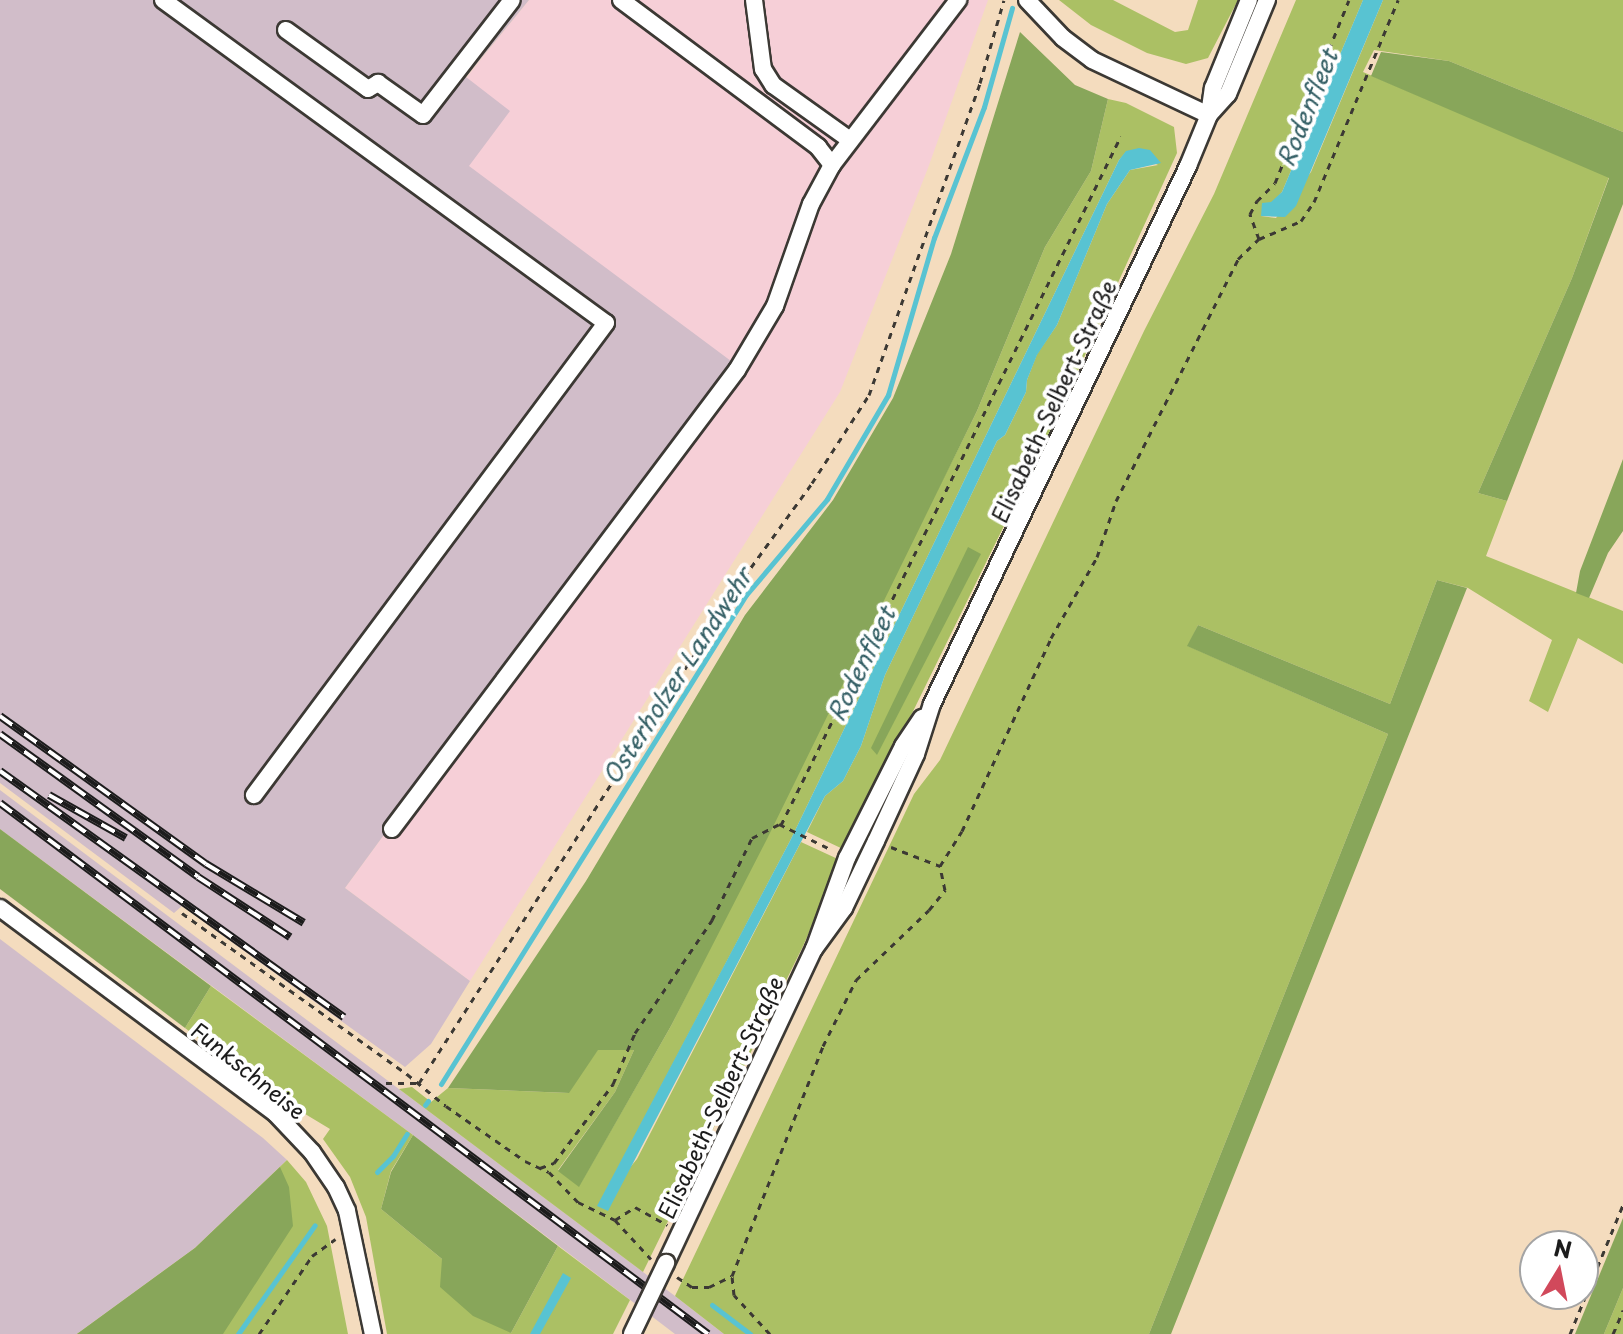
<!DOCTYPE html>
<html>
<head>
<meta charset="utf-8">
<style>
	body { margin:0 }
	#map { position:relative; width:1623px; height:1334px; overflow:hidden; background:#f4dcbe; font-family:"Playpen Sans",sans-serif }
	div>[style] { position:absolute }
	.built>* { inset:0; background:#f6cfd7 }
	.industrial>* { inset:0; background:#d1bdc9 }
	.green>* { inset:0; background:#abc064 }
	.forest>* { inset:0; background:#88a65a }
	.water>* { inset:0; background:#58c3d2 }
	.stream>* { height:5px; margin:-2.5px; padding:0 2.5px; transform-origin:2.5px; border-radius:2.5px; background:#58c3d2 }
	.path>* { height:3px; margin-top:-1.5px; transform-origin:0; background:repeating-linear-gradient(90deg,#3c3934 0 6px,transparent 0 12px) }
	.roads { filter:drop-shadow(2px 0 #3c3934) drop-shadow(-2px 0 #3c3934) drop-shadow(0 2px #3c3934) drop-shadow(0 -2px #3c3934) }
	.minor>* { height:16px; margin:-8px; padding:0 8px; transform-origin:8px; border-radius:8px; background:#fff }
	.rail>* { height:8px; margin-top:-4px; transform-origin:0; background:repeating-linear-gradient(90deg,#fff 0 15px,#1c1c1c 0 30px); box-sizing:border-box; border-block:2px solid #1c1c1c }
	.bridges { filter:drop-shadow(2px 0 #3c3934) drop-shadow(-2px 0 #3c3934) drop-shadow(0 2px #3c3934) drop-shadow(0 -2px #3c3934) }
	.minor-bridge>* { height:16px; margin:-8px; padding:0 8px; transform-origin:8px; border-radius:8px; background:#fff }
	span { translate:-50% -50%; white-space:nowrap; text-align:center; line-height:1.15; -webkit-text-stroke:8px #fff; paint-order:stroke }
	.street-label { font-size:22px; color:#1c1c1c }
	.water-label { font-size:24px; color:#345f65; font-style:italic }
	.north { position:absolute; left:1519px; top:1230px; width:80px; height:80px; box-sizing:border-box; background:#fff; border:2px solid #a4a4a4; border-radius:50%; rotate:10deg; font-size:22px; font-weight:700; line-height:32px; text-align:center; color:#1c1c1c }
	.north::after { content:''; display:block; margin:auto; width:28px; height:36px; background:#d1495b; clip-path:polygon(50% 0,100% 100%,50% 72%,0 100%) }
</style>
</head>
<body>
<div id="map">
	<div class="built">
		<i style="clip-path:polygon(529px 0,988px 0,928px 168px,840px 392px,470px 981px,345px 888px,730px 361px,468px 166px,466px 78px)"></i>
	</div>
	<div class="industrial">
		<i style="clip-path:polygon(0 0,529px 0,466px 77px,510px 111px,469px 166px,731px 361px,345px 888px,470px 981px,431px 1044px,405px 1067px,182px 906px,174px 913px,0 783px)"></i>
		<i style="clip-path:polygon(0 790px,675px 1296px,724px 1334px,675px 1334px,413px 1135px,0 829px)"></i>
		<i style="clip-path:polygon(0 939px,263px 1138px,287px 1160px,195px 1248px,77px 1334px,0 1334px)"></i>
	</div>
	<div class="green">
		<i style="clip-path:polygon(1059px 0,1113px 0,1175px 32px,1188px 30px,1198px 0,1238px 0,1208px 58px,1186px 64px,1147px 53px,1091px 25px)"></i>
		<i style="clip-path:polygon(1296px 0,1363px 0,1282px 192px,1261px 216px,1276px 218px,1311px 172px,1383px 0,1623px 0,1623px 132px,1449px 61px,1374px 50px,1363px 72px,1609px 177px,1572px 278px,1478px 493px,1507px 501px,1486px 556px,1623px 611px,1623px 664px,1578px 638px,1548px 712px,1529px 701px,1552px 640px,1468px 588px,1437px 580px,1390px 704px,1198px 625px,1188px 646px,1388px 734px,1149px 1334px,724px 1334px,675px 1296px,914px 794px,940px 760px,1144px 331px,1214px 194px)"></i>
		<i style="clip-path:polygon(1108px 99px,1126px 103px,1174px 127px,1177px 153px,1051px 430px,845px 850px,807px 832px,825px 796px,843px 781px,861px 746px,885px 675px,997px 441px,1005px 435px,1026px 392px,1027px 380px,1037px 354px,1057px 325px,1107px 204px,1130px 170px,1158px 165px,1127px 151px,1119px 160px,790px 841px,598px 1206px,637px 1159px,801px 842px,840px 860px,804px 944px,643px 1272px,399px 1089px,412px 1087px,431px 1102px,448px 1088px,568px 1093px,598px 1049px,634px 1050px,615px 1092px,558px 1170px,579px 1186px,671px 1026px,977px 411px,1045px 247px,1091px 171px)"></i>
		<i style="clip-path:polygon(211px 986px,413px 1135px,391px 1171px,381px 1209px,442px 1259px,511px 1333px,558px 1246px,630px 1300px,613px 1334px,387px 1334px,366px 1217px,350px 1177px,323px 1139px,330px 1129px,272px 1094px,185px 1028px)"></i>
		<i style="clip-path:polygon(287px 1160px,306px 1182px,327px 1226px,348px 1334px,77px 1334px,195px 1248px)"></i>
		<i style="clip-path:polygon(1623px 1288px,1623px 1334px,1604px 1334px)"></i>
	</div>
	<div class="forest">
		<i style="clip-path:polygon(1020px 32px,1075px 85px,1108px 99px,1091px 171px,1045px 247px,977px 411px,767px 839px,671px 1026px,579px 1187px,558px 1171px,615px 1092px,634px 1050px,598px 1050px,569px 1093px,448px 1088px,586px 881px,745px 615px,833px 500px,893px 398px,951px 254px)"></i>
		<i style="clip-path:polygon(1381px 52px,1449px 61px,1623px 132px,1623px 204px,1507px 501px,1478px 493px,1572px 278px,1609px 178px,1371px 76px)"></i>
		<i style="clip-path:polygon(1623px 459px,1623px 531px,1608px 553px,1589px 598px,1576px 593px,1580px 571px)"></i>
		<i style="clip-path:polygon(968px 547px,981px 554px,877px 755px,871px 748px)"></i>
		<i style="clip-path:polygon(1437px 580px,1467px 588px,1171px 1334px,1149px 1334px,1388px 734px,1187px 646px,1198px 625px,1390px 704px)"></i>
		<i style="clip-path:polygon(0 829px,211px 986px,185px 1028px,0 889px)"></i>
		<i style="clip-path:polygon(413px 1135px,558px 1246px,511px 1333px,473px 1316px,440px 1287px,442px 1259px,381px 1209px,391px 1172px)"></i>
		<i style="clip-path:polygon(280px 1167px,289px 1187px,293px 1226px,223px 1334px,77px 1334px,195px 1248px)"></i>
		<i style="clip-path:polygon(1623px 1218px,1623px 1288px,1604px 1334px,1575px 1334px)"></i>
	</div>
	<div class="water">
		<i style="clip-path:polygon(1363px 0,1383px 0,1296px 206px,1285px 217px,1261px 216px,1262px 203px,1271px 202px,1282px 192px)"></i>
		<i style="clip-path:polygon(1139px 148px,1150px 150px,1161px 163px,1130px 170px,1107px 204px,1057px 325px,1037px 355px,1027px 380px,1026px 392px,1005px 435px,997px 441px,885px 675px,861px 746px,843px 781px,825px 796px,608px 1211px,597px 1206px,790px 841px,1119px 160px,1126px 151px)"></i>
		<i style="clip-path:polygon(563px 1273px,571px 1278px,540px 1334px,530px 1334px)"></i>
	</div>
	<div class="stream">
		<i style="left:441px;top:1084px;width:576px;rotate:-58.05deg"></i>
		<i style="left:746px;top:595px;width:126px;rotate:-49.8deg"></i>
		<i style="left:827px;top:499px;width:121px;rotate:-59.6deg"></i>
		<i style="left:888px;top:395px;width:164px;rotate:-73.7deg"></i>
		<i style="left:934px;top:238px;width:140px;rotate:-69.1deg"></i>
		<i style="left:984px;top:107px;width:103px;rotate:-74.2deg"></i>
		<i style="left:425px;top:1105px;width:5px;rotate:-53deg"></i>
		<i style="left:377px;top:1172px;width:23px;rotate:-45deg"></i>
		<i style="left:393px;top:1156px;width:26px;rotate:-58deg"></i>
		<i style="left:712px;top:1305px;width:48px;rotate:37.3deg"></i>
		<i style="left:238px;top:1334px;width:133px;rotate:-54.8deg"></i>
	</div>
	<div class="path">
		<i style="left:1259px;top:239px;width:27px;rotate:-110deg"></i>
		<i style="left:1250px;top:214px;width:15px;rotate:-62deg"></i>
		<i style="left:1257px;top:201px;width:25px;rotate:-45deg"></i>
		<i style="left:1275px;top:183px;width:197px;rotate:-68deg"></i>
		<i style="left:781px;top:825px;width:768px;rotate:-63.74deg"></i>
		<i style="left:891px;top:847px;width:53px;rotate:21.2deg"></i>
		<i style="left:182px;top:913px;width:277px;rotate:35.6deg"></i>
		<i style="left:407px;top:1074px;width:50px;rotate:39.4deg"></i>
		<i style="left:446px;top:1106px;width:96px;rotate:34.8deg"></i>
		<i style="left:525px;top:1161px;width:26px;rotate:25deg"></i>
		<i style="left:549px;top:1172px;width:42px;rotate:46deg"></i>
		<i style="left:578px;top:1202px;width:41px;rotate:25.9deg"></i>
		<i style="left:615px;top:1220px;width:53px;rotate:47.3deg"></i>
		<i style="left:386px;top:1083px;width:33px"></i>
		<i style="left:419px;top:1083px;width:601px;rotate:-57.29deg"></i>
		<i style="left:744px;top:577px;width:116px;rotate:-54.1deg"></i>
		<i style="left:812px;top:483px;width:105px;rotate:-57.1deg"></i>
		<i style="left:869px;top:395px;width:331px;rotate:-70.4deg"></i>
		<i style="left:980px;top:83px;width:86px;rotate:-73.9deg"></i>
		<i style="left:540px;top:1168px;width:15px;rotate:-20deg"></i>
		<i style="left:554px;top:1163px;width:99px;rotate:-53.2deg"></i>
		<i style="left:613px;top:1084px;width:56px;rotate:-66.7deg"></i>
		<i style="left:635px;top:1033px;width:137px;rotate:-55.7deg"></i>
		<i style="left:712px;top:920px;width:91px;rotate:-64deg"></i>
		<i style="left:752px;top:838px;width:30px;rotate:-27deg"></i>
		<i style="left:779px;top:824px;width:59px;rotate:26.1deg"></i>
		<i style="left:615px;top:1220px;width:24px;rotate:-33deg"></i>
		<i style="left:635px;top:1207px;width:37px;rotate:29deg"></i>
		<i style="left:677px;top:1277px;width:18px;rotate:34deg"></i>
		<i style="left:692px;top:1287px;width:17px"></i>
		<i style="left:709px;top:1287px;width:25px;rotate:-26deg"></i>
		<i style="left:259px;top:1334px;width:94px;rotate:-55.8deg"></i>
		<i style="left:312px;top:1256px;width:29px;rotate:-36deg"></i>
		<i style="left:770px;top:1334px;width:53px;rotate:-132.7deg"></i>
		<i style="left:734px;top:1295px;width:19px;rotate:-96deg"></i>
		<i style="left:732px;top:1276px;width:247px;rotate:-68.4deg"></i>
		<i style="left:823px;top:1046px;width:74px;rotate:-63.4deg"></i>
		<i style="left:856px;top:980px;width:101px;rotate:-43.8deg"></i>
		<i style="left:929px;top:910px;width:26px;rotate:-51deg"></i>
		<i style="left:945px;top:890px;width:25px;rotate:-102deg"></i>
		<i style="left:940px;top:866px;width:41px;rotate:-57.8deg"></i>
		<i style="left:962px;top:831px;width:213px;rotate:-65.2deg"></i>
		<i style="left:1051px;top:638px;width:93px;rotate:-60.4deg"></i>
		<i style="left:1097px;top:557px;width:59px;rotate:-71.3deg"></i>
		<i style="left:1116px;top:501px;width:271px;rotate:-63.2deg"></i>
		<i style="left:1238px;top:259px;width:29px;rotate:-44deg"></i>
		<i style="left:1259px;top:239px;width:46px;rotate:-23.2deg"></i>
		<i style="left:1301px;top:221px;width:23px;rotate:-56deg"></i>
		<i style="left:1314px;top:202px;width:219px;rotate:-67.4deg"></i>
		<i style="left:1570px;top:1334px;width:139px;rotate:-67.7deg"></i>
		<i style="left:1613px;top:1334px;width:26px;rotate:-67deg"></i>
	</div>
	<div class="roads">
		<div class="minor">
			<i style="left:163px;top:0;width:548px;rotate:36.1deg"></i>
			<i style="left:606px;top:323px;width:589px;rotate:126.71deg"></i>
			<i style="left:621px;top:0;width:246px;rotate:36.7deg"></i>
			<i style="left:818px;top:147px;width:23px;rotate:52deg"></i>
			<i style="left:754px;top:0;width:70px;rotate:82.6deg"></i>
			<i style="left:763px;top:69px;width:19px;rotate:58deg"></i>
			<i style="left:773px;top:85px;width:95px;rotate:35.5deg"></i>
			<i style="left:1027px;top:0;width:52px;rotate:46.5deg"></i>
			<i style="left:1063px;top:38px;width:36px;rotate:37deg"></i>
			<i style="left:1092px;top:60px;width:129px;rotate:25.2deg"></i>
			<i style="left:286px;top:30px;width:101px;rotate:35.7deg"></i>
			<i style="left:368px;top:89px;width:12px;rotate:-31deg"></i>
			<i style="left:378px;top:83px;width:55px;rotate:35.4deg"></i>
			<i style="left:423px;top:115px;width:145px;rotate:-52.3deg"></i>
			<i style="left:1209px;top:115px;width:28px;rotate:-48deg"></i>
			<i style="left:1228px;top:94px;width:102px;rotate:-67.5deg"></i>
			<i style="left:392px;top:829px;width:574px;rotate:-53.07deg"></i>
			<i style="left:737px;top:370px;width:74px;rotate:-59.3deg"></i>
			<i style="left:775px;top:306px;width:108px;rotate:-70.6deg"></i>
			<i style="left:811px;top:204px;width:44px;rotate:-61.7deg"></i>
			<i style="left:832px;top:165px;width:208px;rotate:-52.6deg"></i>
			<i style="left:0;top:908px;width:343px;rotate:36.7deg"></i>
			<i style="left:275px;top:1113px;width:54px;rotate:46.5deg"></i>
			<i style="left:312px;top:1152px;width:42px;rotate:55.6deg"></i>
			<i style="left:336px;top:1187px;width:26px;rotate:65deg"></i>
			<i style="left:347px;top:1211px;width:126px;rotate:78.1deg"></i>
			<i style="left:814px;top:949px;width:51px;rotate:-53.8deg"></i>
			<i style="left:844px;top:908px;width:74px;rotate:-64.5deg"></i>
			<i style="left:876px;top:841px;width:96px;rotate:-65.3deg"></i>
			<i style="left:916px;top:754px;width:52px;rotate:-72.3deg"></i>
			<i style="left:932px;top:704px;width:596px;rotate:-64.55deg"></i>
			<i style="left:1188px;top:166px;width:55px;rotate:-67.6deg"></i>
			<i style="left:1209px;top:115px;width:27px;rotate:-82deg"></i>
			<i style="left:1213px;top:88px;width:95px;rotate:-67.8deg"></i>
			<i style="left:666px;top:1263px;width:347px;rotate:-64.8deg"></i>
			<i style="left:814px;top:949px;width:97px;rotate:-70.1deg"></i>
			<i style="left:847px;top:858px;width:125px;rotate:-63.4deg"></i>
			<i style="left:903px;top:746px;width:34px;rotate:-56deg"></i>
		</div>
	</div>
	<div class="rail">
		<i style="left:0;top:716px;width:254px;rotate:35.7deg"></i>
		<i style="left:206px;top:864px;width:114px;rotate:31deg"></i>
		<i style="left:0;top:734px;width:244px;rotate:35.8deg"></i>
		<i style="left:198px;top:877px;width:110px;rotate:33.1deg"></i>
		<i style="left:0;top:771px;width:423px;rotate:35.6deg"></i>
		<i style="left:49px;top:795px;width:88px;rotate:29.2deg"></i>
		<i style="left:0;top:803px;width:885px;rotate:36.87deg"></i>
	</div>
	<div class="bridges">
		<div class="minor-bridge">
			<i style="left:632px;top:1334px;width:79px;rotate:-64.4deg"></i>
		</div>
	</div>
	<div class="street-label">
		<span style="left:1053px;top:401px;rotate:-65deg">Elisabeth-Selbert-Straße</span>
		<span style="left:249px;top:1070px;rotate:39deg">Funkschneise</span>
		<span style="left:720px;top:1097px;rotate:-65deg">Elisabeth-Selbert-Straße</span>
	</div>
	<div class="water-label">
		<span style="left:1307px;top:108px;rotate:-68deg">Rodenfleet</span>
		<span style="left:861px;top:664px;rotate:-64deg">Rodenfleet</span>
		<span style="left:677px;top:676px;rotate:-57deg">Osterholzer Landwehr</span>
	</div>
	<div class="north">N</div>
</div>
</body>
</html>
